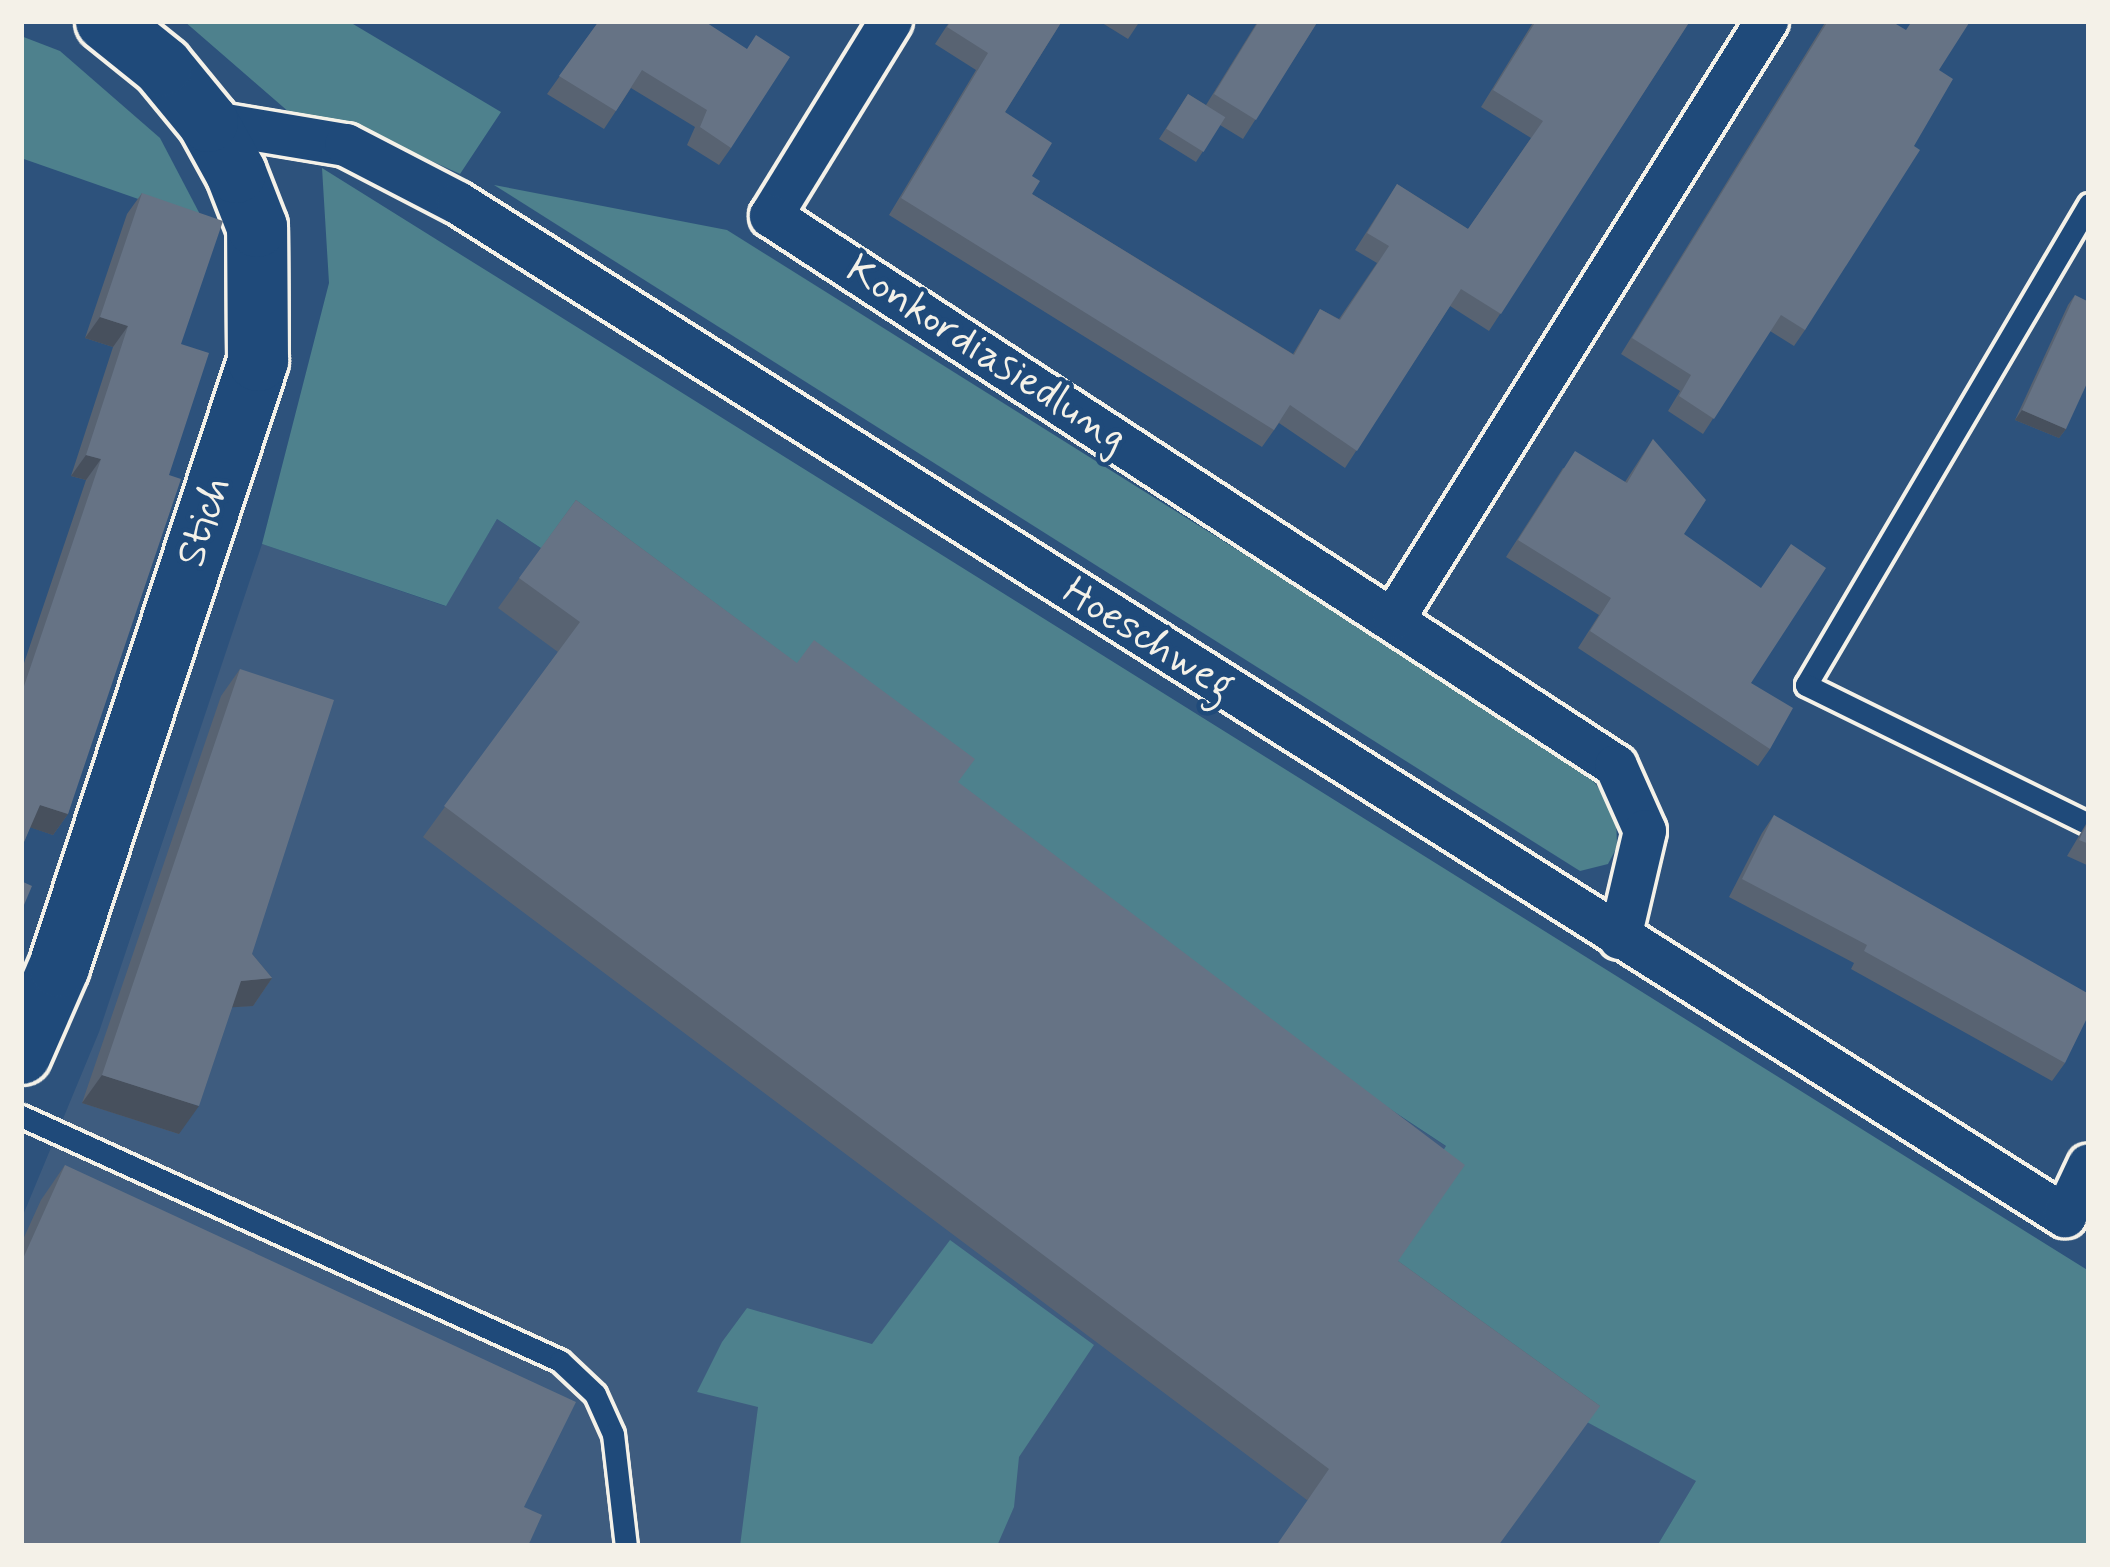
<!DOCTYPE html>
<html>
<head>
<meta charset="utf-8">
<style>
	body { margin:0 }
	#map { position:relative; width:2110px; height:1567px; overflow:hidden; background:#2d527c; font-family:Mynerve,sans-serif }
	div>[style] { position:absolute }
	.built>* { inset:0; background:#3e5c7f }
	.green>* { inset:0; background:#4e818d }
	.roads { filter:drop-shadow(3px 0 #f4f1e8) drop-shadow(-3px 0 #f4f1e8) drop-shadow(0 3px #f4f1e8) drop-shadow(0 -3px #f4f1e8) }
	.service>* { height:21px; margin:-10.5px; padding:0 10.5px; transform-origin:10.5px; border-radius:10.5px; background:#1f4a7a }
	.minor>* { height:42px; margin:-21px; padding:0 21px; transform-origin:21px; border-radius:21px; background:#1f4a7a }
	.secondary>* { height:60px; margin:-30px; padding:0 30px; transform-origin:30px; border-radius:30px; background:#1f4a7a }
	.wall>* { inset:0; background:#586372 }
	.shaded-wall>* { inset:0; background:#47505d }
	.building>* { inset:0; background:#667385; transform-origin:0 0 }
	span { translate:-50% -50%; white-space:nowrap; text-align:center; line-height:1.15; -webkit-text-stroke:9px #1f4a7a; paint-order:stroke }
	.street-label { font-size:42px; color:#f4f1e8 }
	.frame { position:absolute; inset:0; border:24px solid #f4f1e8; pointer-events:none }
</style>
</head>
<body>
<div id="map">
	<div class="built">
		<i style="clip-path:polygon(497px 519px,1447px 1147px,1352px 1295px,1697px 1481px,1657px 1546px,21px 1546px,21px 1220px,99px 1032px,262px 544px,445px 606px)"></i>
	</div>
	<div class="green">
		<i style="clip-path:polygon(184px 21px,348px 21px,501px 112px,460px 174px,346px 122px,290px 113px)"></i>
		<i style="clip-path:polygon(21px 36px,60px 51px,160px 138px,204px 222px,21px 158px)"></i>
		<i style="clip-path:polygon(322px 168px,2089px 1271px,2089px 1546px,1657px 1546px,1696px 1481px,1352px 1295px,1446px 1146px,497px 519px,446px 606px,262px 544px,329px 283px)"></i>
		<i style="clip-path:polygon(494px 185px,727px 230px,1584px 767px,1616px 814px,1617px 847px,1608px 864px,1580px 871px)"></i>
		<i style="clip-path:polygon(950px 1240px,1094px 1345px,1019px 1457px,1014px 1507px,997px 1546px,740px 1546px,758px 1407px,697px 1392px,722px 1342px,747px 1308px,872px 1344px)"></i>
	</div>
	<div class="roads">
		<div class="service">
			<i style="left:2089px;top:204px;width:558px;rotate:120.47deg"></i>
			<i style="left:1806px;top:685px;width:315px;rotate:26.2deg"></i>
			<i style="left:21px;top:1116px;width:592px;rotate:24.44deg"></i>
			<i style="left:560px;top:1361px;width:48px;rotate:43.3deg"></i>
			<i style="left:595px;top:1394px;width:44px;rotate:65.8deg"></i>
			<i style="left:613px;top:1434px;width:113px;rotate:83.4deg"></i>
		</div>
		<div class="minor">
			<i style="left:891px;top:21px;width:229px;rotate:121.6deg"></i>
			<i style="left:771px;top:216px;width:1008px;rotate:33.06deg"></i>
			<i style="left:1616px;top:766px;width:71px;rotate:66deg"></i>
			<i style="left:1645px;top:831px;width:110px;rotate:103.2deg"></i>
			<i style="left:208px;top:122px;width:140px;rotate:9.5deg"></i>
			<i style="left:346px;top:145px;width:126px;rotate:27.4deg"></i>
			<i style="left:458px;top:203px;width:1900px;rotate:32.23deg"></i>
			<i style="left:2065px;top:1216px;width:56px;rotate:-64.8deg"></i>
			<i style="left:1394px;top:618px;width:704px;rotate:-58deg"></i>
		</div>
		<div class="secondary">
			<i style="left:21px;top:1054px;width:95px;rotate:-66.4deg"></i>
			<i style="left:59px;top:967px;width:638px;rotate:-71.82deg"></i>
			<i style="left:258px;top:361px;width:134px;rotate:-90.4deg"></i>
			<i style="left:257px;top:227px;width:58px;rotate:-111.3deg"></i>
			<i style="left:236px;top:173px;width:58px;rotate:-118.8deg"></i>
			<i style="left:208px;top:122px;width:72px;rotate:-129.4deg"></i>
			<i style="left:162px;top:66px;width:72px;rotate:-141.2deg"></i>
		</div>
	</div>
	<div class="wall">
		<i style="clip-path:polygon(599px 21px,704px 21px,731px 148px,719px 165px,687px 145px,695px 127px,631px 88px,604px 129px,547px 94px)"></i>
		<i style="clip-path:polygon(950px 21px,1062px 21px,1005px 112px,1032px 176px,1032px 194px,1293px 354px,1320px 309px,1339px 319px,1377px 263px,1355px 250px,1397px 184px,1468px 229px,1531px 138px,1481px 107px,1534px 21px,1690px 21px,1489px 331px,1450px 306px,1345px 468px,1279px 423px,1262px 447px,889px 215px,976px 70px,935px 44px)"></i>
		<i style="clip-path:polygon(1099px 21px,1140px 21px,1128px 39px)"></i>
		<i style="clip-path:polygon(1258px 21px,1318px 21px,1243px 139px,1220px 125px,1196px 162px,1159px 139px,1188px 94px,1206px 105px)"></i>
		<i style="clip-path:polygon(1826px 21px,1891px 21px,1939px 70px,1805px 330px,1794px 346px,1770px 331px,1703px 434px,1668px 411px,1680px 391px,1621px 354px)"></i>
		<i style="clip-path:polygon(142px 193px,181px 344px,169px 475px,68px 814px,53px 835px,30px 827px,21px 849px,21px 672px,86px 480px,71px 476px,113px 347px,85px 338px,127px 214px)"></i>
		<i style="clip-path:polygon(2075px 295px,2066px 429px,2059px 438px,2015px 420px,2068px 305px)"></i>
		<i style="clip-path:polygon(1653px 439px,1684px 534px,1751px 683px,1770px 749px,1758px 766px,1578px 648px,1599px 615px,1506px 557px,1563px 468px,1625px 482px)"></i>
		<i style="clip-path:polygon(576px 500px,958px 783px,1398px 1261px,1600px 1406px,1307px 1500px,423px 837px,558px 652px,498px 608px)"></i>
		<i style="clip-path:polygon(240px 669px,252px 954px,272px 978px,253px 1006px,232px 1007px,179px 1134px,82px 1103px,221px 696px)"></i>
		<i style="clip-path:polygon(1774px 815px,2065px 1063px,2052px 1081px,1851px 969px,1854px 963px,1729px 897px,1762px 833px)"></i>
		<i style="clip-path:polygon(2089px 819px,2089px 866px,2067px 856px)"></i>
		<i style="clip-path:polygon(65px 1165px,524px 1507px,21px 1546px,21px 1244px,41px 1200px)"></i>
	</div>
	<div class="shaded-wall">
		<i style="clip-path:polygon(100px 317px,128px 326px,113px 347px,85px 338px)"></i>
		<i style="clip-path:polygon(2022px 410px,2066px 429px,2059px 438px,2015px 420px)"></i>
		<i style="clip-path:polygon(86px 455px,101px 459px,86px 480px,71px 476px)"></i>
		<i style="clip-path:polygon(40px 805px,68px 814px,53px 835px,26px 826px)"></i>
		<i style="clip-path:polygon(272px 978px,253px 1006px,221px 1008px,241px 981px)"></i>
		<i style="clip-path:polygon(102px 1075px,199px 1106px,179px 1134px,82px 1103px)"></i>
	</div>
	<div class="building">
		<i style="clip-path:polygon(599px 21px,704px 21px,747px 49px,756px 35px,790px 57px,731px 148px,700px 127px,707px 110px,642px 70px,616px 111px,559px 76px)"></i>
		<i style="clip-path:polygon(951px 21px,1062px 21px,1005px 112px,1052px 143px,1032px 176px,1040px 181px,1032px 194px,1294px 355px,1320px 309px,1340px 320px,1389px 246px,1367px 233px,1397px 184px,1468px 229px,1543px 121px,1493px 90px,1536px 21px,1690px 21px,1501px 314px,1461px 289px,1357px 451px,1290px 405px,1274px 430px,901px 198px,988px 53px,947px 27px)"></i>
		<i style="clip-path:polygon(1259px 21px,1318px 21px,1256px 120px,1214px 94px)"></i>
		<i style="clip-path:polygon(1828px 21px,1891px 21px,1906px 30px,1912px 21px,1966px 21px,1969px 23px,1939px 70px,1953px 79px,1914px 146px,1920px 150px,1805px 330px,1781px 315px,1714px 419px,1679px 396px,1691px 375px,1632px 338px)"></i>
		<i style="left:1188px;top:94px;width:44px;height:41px;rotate:32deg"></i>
		<i style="clip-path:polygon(142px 193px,223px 221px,181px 344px,209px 353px,169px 475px,181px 479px,68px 814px,40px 805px,21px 849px,21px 695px,101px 459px,86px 455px,128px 326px,100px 317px)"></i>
		<i style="clip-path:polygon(2075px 295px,2089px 302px,2089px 379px,2066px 429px,2022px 410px)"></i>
		<i style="clip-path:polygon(1653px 439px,1706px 500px,1684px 534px,1761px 588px,1791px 544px,1826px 568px,1751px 683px,1793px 708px,1770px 749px,1590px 631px,1611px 598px,1518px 540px,1575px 451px,1627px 483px)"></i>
		<i style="clip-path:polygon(576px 500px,797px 663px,814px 640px,975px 759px,958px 782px,1465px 1165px,1398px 1261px,1600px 1406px,1498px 1546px,1276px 1546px,1329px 1469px,444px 806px,580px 622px,519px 578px)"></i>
		<i style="clip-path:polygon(240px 669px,334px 700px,252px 954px,272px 978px,241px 981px,199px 1106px,102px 1075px)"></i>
		<i style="clip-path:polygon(1774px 815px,2089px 994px,2089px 1014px,2065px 1063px,1864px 951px,1867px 945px,1742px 879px)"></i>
		<i style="clip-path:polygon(2089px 820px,2089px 844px,2079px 840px)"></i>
		<i style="clip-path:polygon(21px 881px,32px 886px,21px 912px)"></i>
		<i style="clip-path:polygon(65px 1165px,576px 1402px,524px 1507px,542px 1515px,528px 1546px,21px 1546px,21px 1263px)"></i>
	</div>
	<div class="street-label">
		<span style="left:986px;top:355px;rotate:33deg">Konkordiasiedlung</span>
		<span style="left:205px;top:522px;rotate:-72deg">Stich</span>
		<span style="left:1148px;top:640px;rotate:32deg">Hoeschweg</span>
	</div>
	<div class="frame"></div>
</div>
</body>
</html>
